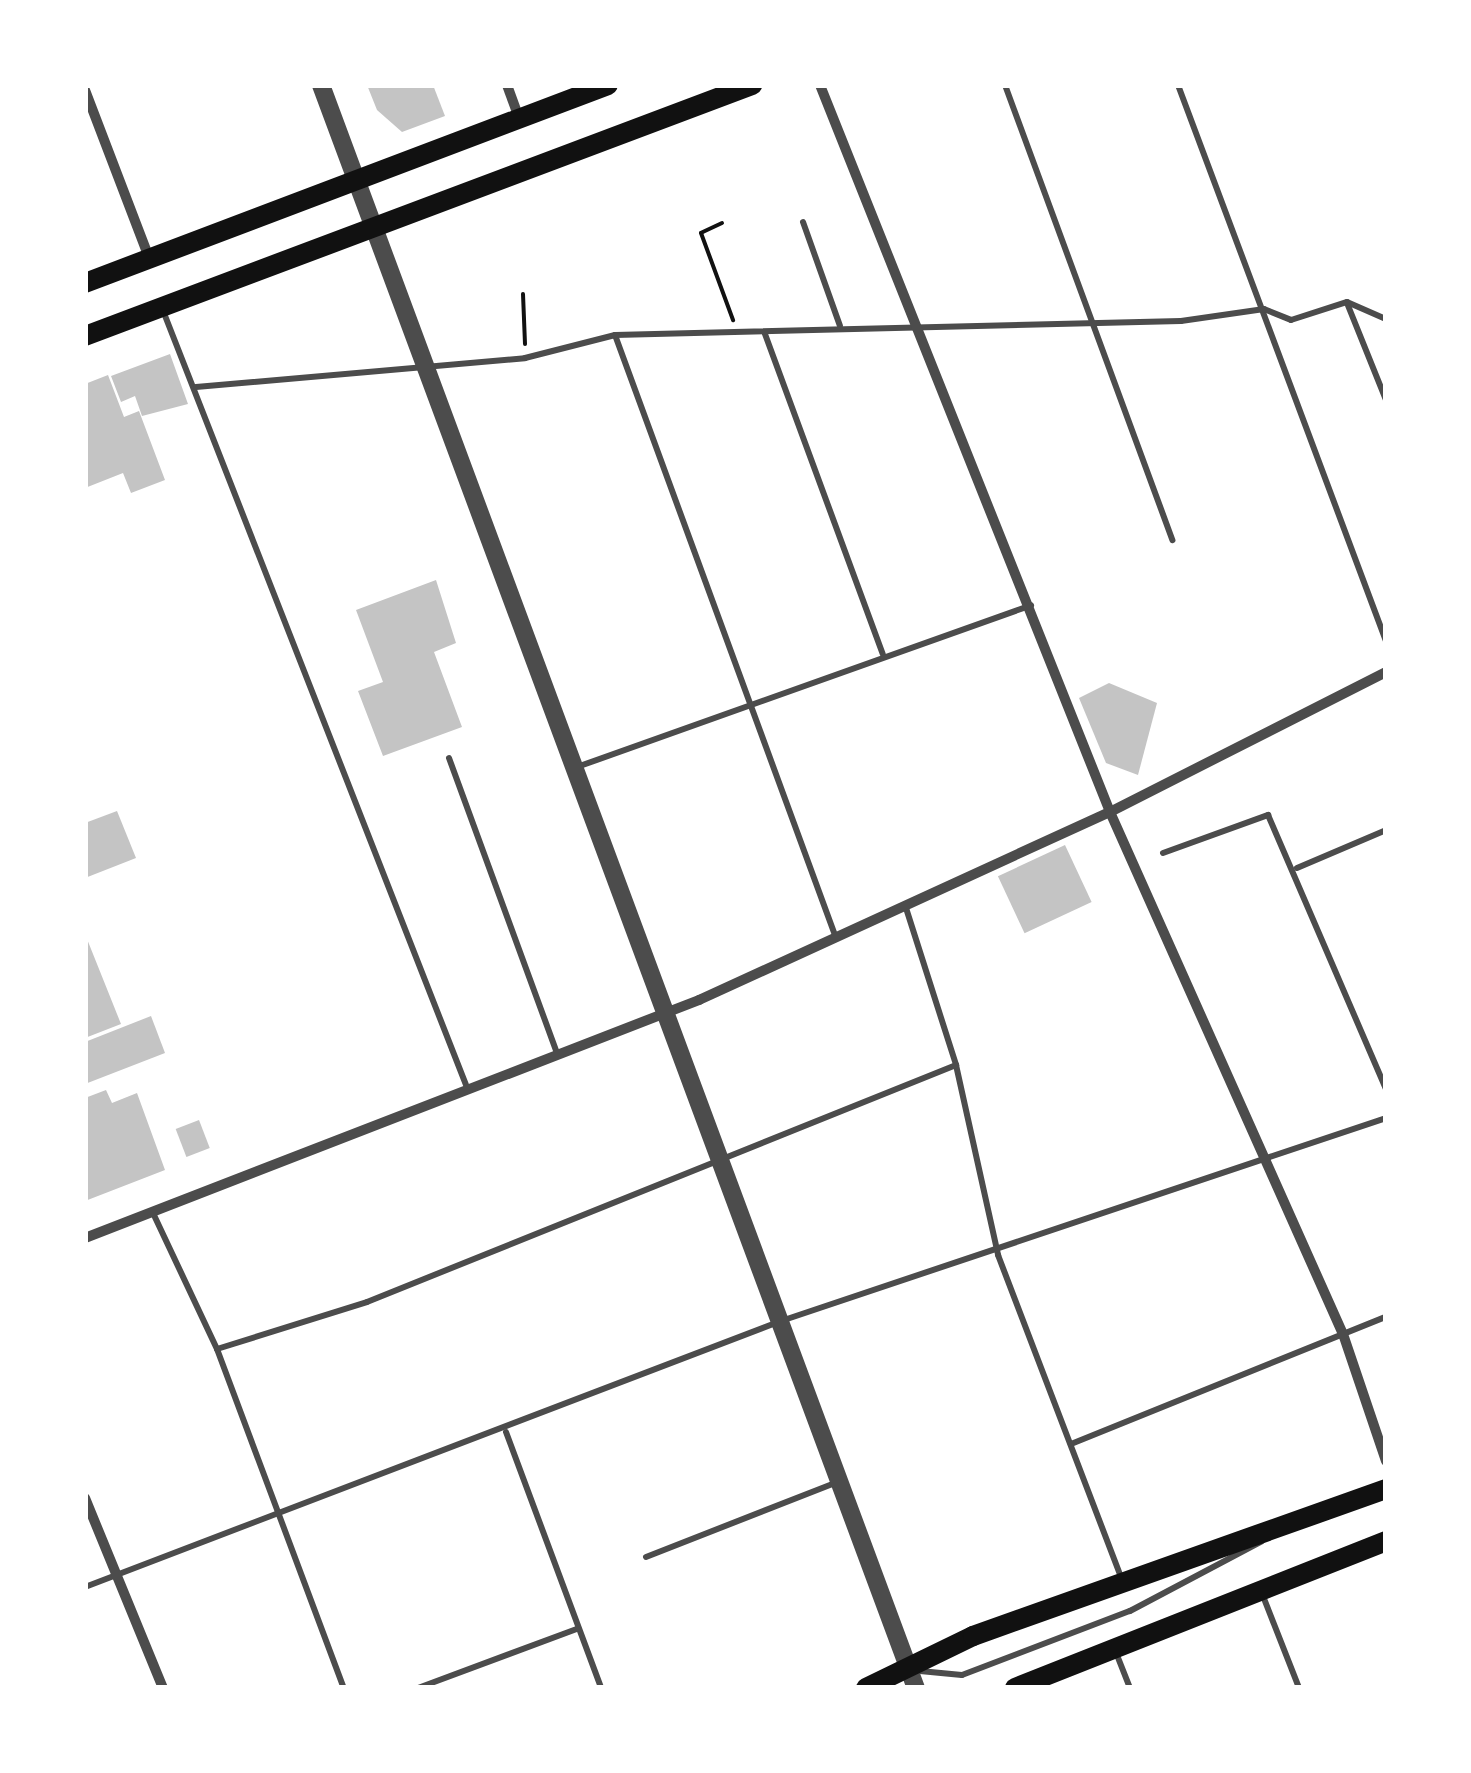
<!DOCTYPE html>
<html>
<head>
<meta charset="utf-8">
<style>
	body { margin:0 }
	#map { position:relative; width:1471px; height:1773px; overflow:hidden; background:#fff; font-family:"PT Sans",sans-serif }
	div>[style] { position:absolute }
	.building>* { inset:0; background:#c4c4c4; transform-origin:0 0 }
	.path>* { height:4px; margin:-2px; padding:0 2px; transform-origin:2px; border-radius:2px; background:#111 }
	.service>* { height:6px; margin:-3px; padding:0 3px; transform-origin:3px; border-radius:3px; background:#4c4c4c }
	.minor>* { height:10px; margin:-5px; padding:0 5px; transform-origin:5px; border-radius:5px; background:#4c4c4c }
	.tertiary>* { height:18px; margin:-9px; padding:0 9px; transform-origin:9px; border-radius:9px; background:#4c4c4c }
	.secondary>* { height:20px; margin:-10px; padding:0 10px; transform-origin:10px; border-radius:10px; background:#111 }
	.primary>* { height:20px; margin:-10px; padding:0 10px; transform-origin:10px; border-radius:10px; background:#111 }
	span { translate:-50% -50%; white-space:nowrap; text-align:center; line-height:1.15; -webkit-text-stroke:10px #fff; paint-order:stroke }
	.frame { position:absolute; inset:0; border:88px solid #fff; pointer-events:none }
</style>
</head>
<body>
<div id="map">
	<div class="building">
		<i style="clip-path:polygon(367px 85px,433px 85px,445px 116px,402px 132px,377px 110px)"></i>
		<i style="clip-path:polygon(170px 354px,188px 404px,142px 416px,135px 396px,121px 402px,111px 376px)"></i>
		<i style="clip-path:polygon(108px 375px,124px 417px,139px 411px,165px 480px,131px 493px,123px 473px,85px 488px,85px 384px)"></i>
		<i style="clip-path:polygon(436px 580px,456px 643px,434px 652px,462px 727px,383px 756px,358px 691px,383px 682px,356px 610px)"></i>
		<i style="clip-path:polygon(1109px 683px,1157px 703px,1138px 775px,1106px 763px,1079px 698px)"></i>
		<i style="clip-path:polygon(117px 811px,136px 858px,85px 878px,85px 823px)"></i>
		<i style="left:1065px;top:845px;width:63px;height:74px;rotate:65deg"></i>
		<i style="clip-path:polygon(85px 934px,121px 1024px,85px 1038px)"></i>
		<i style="clip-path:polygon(151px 1016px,165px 1053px,85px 1084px,85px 1042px)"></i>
		<i style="clip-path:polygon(106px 1090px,112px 1103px,137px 1093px,165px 1170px,85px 1201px,85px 1098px)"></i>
		<i style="left:199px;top:1120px;width:30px;height:25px;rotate:69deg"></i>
	</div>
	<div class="path">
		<i style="left:722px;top:223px;width:23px;rotate:155deg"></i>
		<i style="left:701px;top:233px;width:93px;rotate:69.8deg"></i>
		<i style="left:523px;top:294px;width:50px;rotate:87.7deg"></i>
	</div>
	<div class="service">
		<i style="left:1005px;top:85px;width:485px;rotate:69.8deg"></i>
		<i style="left:1178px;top:85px;width:594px;rotate:69.49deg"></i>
		<i style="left:803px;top:222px;width:110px;rotate:70.4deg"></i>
		<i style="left:1347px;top:303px;width:105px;rotate:68.1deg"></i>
		<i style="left:162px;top:308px;width:834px;rotate:68.63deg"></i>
		<i style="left:765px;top:334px;width:341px;rotate:69.8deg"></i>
		<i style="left:615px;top:335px;width:642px;rotate:69.87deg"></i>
		<i style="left:196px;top:387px;width:330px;rotate:-5deg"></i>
		<i style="left:525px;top:358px;width:93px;rotate:-14.3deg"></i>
		<i style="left:615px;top:335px;width:566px;rotate:-1.42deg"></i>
		<i style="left:1181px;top:321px;width:84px;rotate:-8.2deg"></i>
		<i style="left:1264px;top:309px;width:29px;rotate:22deg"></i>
		<i style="left:1291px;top:320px;width:59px;rotate:-17.8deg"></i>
		<i style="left:1347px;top:302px;width:43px;rotate:23.6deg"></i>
		<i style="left:449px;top:758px;width:314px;rotate:69.9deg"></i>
		<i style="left:577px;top:767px;width:482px;rotate:-19.6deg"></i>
		<i style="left:1163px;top:853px;width:112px;rotate:-19.9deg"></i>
		<i style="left:1268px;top:815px;width:298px;rotate:66.7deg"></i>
		<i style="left:1297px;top:868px;width:97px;rotate:-23.1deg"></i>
		<i style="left:906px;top:908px;width:165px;rotate:72.3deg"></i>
		<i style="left:956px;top:1065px;width:195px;rotate:77.5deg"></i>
		<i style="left:998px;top:1255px;width:345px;rotate:69.1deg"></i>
		<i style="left:153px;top:1213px;width:150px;rotate:64.8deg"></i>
		<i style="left:217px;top:1349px;width:362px;rotate:69.5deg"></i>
		<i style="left:217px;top:1349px;width:157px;rotate:-17.4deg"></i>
		<i style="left:367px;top:1302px;width:635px;rotate:-21.92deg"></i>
		<i style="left:506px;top:1432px;width:273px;rotate:69.6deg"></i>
		<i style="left:1071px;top:1444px;width:340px;rotate:-22deg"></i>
		<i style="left:646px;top:1557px;width:203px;rotate:-21.4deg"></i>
		<i style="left:85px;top:1587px;width:745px;rotate:-20.92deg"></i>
		<i style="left:781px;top:1321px;width:638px;rotate:-18.55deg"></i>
		<i style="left:1263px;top:1596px;width:99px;rotate:68.6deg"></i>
		<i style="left:1115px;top:1650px;width:41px;rotate:68.5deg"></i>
		<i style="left:920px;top:1671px;width:42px;rotate:5.4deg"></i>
		<i style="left:962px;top:1675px;width:180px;rotate:-20.9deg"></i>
		<i style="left:1130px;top:1611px;width:149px;rotate:-27.9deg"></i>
		<i style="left:418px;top:1688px;width:170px;rotate:-20.4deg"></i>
	</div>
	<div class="minor">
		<i style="left:507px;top:85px;width:35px;rotate:70deg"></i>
		<i style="left:820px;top:85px;width:783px;rotate:68.25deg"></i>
		<i style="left:1110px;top:812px;width:572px;rotate:65.95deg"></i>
		<i style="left:1343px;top:1334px;width:134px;rotate:71.3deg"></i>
		<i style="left:85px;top:90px;width:180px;rotate:69.1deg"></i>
		<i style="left:85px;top:1238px;width:659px;rotate:-21.19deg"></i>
		<i style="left:699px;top:1000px;width:452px;rotate:-24.6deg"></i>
		<i style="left:1110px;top:812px;width:309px;rotate:-26.9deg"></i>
		<i style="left:85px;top:1498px;width:205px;rotate:67.7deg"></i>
	</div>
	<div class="tertiary">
		<i style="left:321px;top:85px;width:1710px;rotate:69.64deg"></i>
	</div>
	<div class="secondary">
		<i style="left:85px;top:283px;width:559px;rotate:-20.74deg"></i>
		<i style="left:85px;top:336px;width:713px;rotate:-20.62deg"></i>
	</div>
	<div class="primary">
		<i style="left:866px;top:1688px;width:119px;rotate:-25.9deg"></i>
		<i style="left:973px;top:1636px;width:438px;rotate:-19.6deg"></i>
		<i style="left:1015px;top:1688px;width:399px;rotate:-21.6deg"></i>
	</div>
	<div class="frame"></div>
</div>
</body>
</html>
